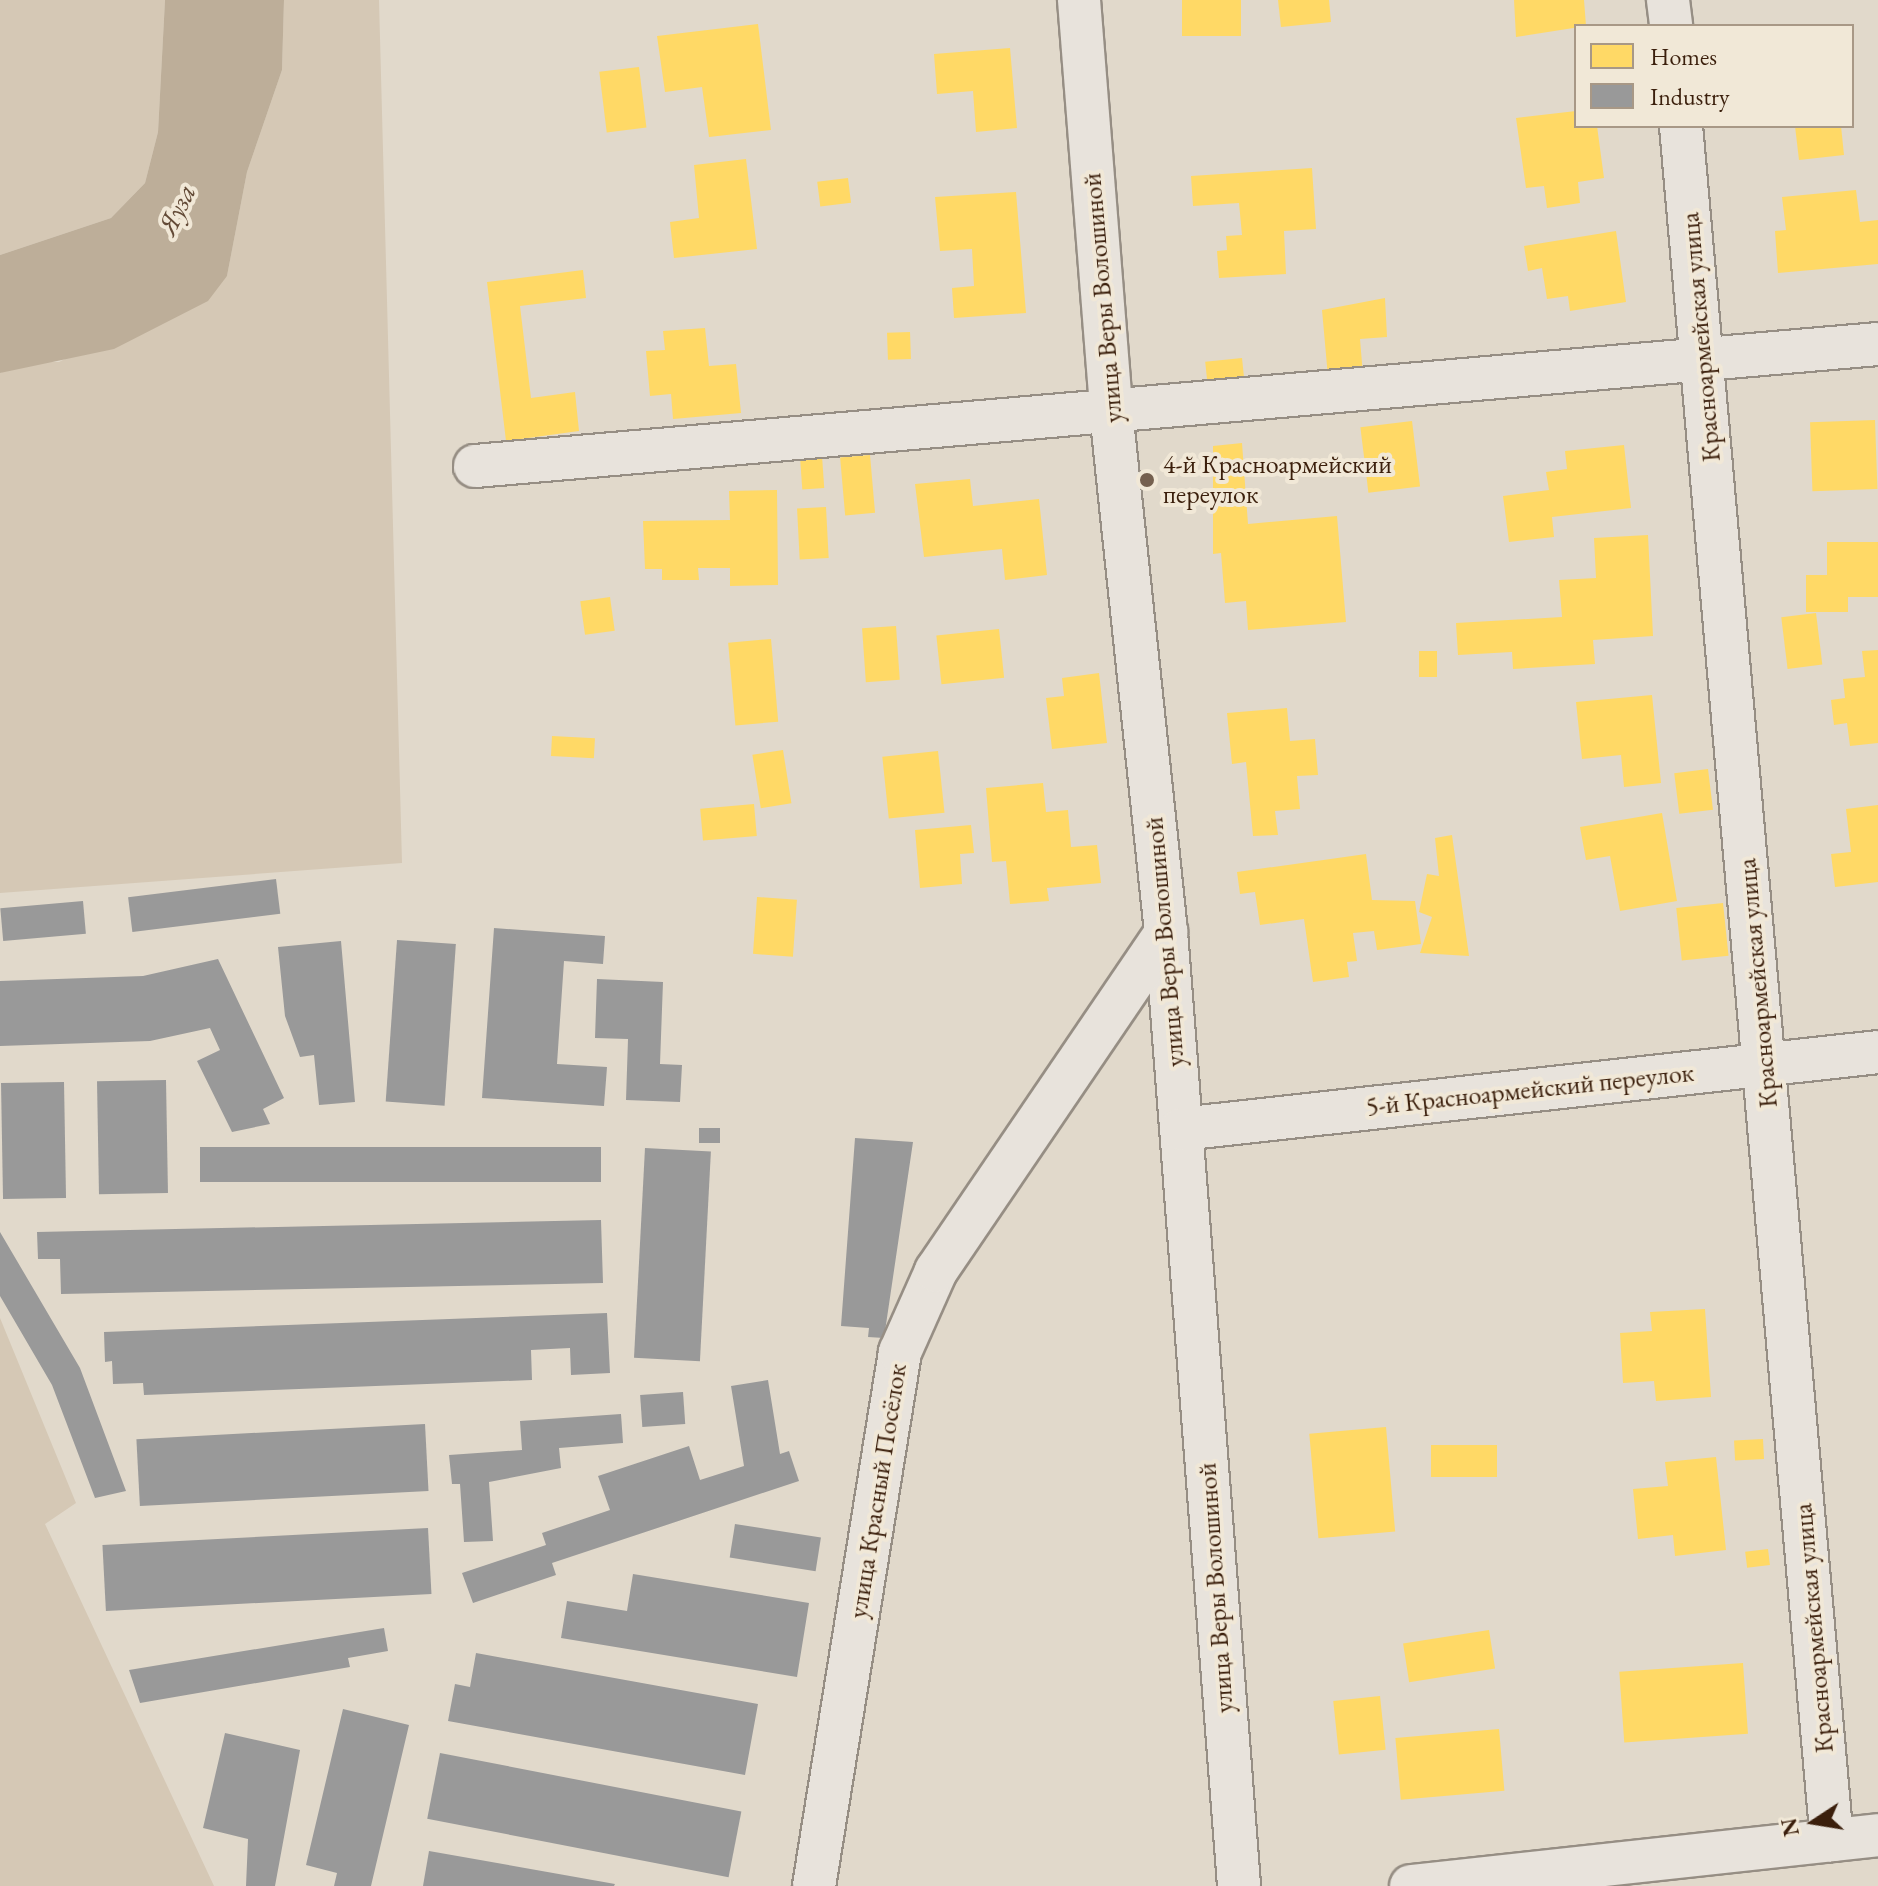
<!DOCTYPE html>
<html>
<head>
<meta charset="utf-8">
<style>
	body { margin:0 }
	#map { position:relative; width:1878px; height:1886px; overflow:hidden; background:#e1d9cb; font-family:"EB Garamond",serif }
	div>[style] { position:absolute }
	.green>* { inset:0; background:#d5c8b5 }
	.water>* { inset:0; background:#bdae99 }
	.homes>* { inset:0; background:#ffd966; transform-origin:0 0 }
	.industry>* { inset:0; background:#999; transform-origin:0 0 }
	.roads { filter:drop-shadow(2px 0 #968e84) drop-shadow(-2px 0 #968e84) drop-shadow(0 2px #968e84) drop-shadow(0 -2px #968e84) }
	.minor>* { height:42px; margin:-21px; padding:0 21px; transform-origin:21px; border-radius:21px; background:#e8e3dc }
	.dots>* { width:22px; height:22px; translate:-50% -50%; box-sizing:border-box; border:4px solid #f1e8d7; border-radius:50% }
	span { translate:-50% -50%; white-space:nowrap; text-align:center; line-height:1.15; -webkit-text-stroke:8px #f1e8d7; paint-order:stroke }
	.street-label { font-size:26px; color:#3b1f0c }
	.poi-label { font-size:26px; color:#3b1f0c }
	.left { translate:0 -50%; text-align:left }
	.water-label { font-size:28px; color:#634a36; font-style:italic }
	.legend { position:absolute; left:1574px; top:24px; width:280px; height:104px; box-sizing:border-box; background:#f1e8d7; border:2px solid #a89886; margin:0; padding:10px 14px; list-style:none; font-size:24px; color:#3b1f0c }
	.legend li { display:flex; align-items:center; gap:16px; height:40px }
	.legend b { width:40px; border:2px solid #a89886 }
	.north { position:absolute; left:1774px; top:1782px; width:80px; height:80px; -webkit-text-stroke:6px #f1e8d7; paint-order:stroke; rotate:258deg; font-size:22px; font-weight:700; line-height:32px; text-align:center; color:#3b1f0c }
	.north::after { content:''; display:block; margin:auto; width:28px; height:36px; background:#3b1f0c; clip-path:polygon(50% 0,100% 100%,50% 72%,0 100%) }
</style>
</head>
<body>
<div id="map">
	<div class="green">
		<i style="clip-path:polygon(0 0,165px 0,158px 132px,145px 183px,111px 218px,0 255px)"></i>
		<i style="clip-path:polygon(284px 0,379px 0,402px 863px,0 893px,0 373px,28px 362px,59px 362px,227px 276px,247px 172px,282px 70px)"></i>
		<i style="clip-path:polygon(0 1318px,76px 1503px,45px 1524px,214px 1886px,0 1886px)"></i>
	</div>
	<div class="water">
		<i style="clip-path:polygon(165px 0,284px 0,282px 70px,247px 172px,227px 276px,208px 301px,114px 349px,0 373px,0 255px,111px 218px,145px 183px,158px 132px)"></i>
	</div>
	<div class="homes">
		<i style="left:1182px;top:0;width:59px;height:36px"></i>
		<i style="clip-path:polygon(1278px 0,1329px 0,1331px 22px,1281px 27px)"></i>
		<i style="clip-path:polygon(1514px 0,1584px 0,1586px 26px,1516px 37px)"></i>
		<i style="clip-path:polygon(758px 24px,771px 130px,709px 137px,702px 87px,665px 92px,657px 36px)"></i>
		<i style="clip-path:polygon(1010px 48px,1017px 128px,976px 132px,973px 91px,937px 94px,934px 54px)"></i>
		<i style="left:639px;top:67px;width:61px;height:40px;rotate:83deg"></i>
		<i style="clip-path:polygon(1576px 111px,1576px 126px,1597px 126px,1604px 178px,1578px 182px,1580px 203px,1547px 208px,1544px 186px,1526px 188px,1516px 118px)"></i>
		<i style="clip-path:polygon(1795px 126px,1841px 126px,1844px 155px,1799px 160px)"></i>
		<i style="clip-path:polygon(746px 159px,757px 249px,674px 258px,670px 222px,699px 218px,694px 165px)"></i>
		<i style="clip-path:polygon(1312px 168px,1316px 229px,1284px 231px,1286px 274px,1219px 278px,1217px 251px,1227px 250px,1226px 236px,1242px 235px,1239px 203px,1193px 206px,1191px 176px)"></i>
		<i style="left:848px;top:178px;width:25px;height:31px;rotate:83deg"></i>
		<i style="clip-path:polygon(1856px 190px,1860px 222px,1878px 220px,1878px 264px,1778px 273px,1775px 231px,1786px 230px,1782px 197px)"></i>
		<i style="clip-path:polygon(1016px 192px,1026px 313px,954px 318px,952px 288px,974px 286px,972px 249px,940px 251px,935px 197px)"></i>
		<i style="clip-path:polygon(1616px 231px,1626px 302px,1570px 311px,1568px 296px,1547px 299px,1542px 268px,1528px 271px,1524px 246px)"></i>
		<i style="clip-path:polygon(583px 270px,586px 298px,520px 306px,531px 398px,575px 392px,579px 431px,506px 441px,487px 282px)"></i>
		<i style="clip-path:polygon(1385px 298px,1387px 337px,1360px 339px,1363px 375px,1328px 377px,1322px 310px)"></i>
		<i style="clip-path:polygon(705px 328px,709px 366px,736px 364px,741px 413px,673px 419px,671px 394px,650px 396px,646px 351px,665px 350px,663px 331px)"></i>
		<i style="left:910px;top:332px;width:27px;height:23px;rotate:88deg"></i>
		<i style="left:1242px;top:358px;width:19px;height:37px;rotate:84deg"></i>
		<i style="left:1875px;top:420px;width:69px;height:65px;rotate:88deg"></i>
		<i style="left:1412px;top:421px;width:66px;height:52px;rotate:83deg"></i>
		<i style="clip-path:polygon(1242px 443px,1248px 524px,1337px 516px,1346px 622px,1248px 630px,1246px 601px,1225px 603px,1221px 553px,1213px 554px,1213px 446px)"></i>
		<i style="clip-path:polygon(1624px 445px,1631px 508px,1552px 517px,1554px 537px,1509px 542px,1503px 496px,1549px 490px,1546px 472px,1567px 469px,1565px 451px)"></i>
		<i style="left:870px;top:455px;width:58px;height:30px;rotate:85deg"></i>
		<i style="left:822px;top:456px;width:32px;height:22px;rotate:86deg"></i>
		<i style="clip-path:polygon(970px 479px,973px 506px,1039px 499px,1047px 575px,1005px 580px,1002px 549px,924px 557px,915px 484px)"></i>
		<i style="clip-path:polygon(777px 490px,778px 585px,730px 586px,730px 568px,698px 568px,699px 580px,662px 580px,662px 569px,645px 569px,643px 521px,730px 520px,729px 491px)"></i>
		<i style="left:826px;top:507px;width:51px;height:29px;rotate:87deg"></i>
		<i style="clip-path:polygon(1648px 535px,1653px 636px,1593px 640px,1595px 664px,1513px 669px,1512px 652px,1458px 655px,1456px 623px,1562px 617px,1559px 580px,1596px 578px,1594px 538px)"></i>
		<i style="clip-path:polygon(1827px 542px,1878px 542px,1878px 597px,1848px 597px,1848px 612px,1806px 612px,1806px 575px,1827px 575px)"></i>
		<i style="left:610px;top:597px;width:34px;height:30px;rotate:82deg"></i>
		<i style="left:1816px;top:613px;width:52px;height:35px;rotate:83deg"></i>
		<i style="left:896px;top:626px;width:54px;height:34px;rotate:86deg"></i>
		<i style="left:999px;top:629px;width:49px;height:63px;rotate:84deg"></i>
		<i style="left:771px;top:639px;width:83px;height:43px;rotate:85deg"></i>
		<i style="clip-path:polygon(1878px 650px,1878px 743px,1850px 746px,1847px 723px,1834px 725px,1831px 700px,1845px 698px,1843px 679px,1865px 677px,1862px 651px)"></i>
		<i style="left:1419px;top:651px;width:18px;height:26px"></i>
		<i style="clip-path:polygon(1099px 673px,1107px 743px,1052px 749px,1046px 698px,1064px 696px,1062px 678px)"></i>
		<i style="clip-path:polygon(1652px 695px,1661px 783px,1624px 787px,1621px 755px,1582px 759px,1576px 702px)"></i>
		<i style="clip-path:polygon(1287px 708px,1290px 741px,1315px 739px,1318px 775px,1297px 776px,1300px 809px,1275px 811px,1278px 835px,1253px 836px,1246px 762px,1232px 764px,1227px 713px)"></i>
		<i style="left:552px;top:736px;width:43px;height:20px;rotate:3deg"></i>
		<i style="left:783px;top:750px;width:54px;height:31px;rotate:81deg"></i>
		<i style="left:938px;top:751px;width:62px;height:56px;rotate:84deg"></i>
		<i style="left:1708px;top:769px;width:41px;height:34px;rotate:83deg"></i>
		<i style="clip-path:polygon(1043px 783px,1046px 812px,1068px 810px,1071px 847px,1097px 845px,1101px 883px,1047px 888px,1049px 901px,1010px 904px,1006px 861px,992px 862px,986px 788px)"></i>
		<i style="left:754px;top:804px;width:32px;height:54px;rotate:85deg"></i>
		<i style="clip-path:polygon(1878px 805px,1878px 882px,1835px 887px,1831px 854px,1851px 852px,1846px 809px)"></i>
		<i style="clip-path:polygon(1662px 813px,1677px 901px,1620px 911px,1610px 856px,1586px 860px,1580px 827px)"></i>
		<i style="clip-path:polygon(971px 825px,974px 853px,960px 854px,962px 884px,920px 888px,915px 830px)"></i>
		<i style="clip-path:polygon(1452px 835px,1469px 956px,1420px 953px,1432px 917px,1419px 912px,1427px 874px,1439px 876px,1435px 838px)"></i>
		<i style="clip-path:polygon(1366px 854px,1372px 900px,1415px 901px,1421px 944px,1377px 950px,1374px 931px,1353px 933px,1357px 961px,1347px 962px,1349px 977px,1313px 982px,1304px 919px,1260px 925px,1255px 892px,1240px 894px,1237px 872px)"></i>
		<i style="left:757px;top:897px;width:40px;height:57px;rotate:4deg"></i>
		<i style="left:1723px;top:903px;width:53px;height:47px;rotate:84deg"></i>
		<i style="clip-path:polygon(1705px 1309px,1711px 1397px,1656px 1401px,1654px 1381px,1623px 1383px,1620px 1333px,1652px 1331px,1650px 1312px)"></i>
		<i style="left:1386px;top:1427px;width:105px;height:77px;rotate:85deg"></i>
		<i style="left:1763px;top:1439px;width:20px;height:29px;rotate:87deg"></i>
		<i style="left:1497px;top:1445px;width:32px;height:66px;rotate:90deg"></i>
		<i style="clip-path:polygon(1716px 1457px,1726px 1550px,1675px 1556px,1673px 1535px,1638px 1539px,1633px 1489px,1668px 1486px,1665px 1462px)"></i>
		<i style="left:1768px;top:1549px;width:16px;height:23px;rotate:83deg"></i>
		<i style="left:1489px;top:1630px;width:39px;height:87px;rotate:81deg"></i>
		<i style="left:1743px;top:1663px;width:71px;height:124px;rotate:86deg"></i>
		<i style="left:1380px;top:1696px;width:54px;height:47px;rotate:84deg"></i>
		<i style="left:1499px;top:1729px;width:62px;height:104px;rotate:85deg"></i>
	</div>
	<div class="industry">
		<i style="left:276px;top:879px;width:35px;height:149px;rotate:83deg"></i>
		<i style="left:83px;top:901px;width:33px;height:83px;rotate:85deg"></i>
		<i style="clip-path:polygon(494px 928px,605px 936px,603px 964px,564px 961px,557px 1064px,607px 1067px,604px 1106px,482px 1098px)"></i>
		<i style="left:397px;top:940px;width:59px;height:162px;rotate:4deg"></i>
		<i style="clip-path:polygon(341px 941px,355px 1102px,319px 1105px,314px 1055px,300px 1057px,285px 1016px,278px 947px)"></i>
		<i style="clip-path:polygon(218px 959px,284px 1098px,263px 1109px,270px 1124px,232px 1132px,197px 1061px,220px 1050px,210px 1028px,150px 1041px,0 1046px,0 981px,143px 976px)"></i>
		<i style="clip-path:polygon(597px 979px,663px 982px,660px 1064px,682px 1065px,680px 1102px,626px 1100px,628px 1039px,595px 1038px)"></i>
		<i style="left:166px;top:1080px;width:113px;height:69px;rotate:89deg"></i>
		<i style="left:64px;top:1082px;width:116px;height:63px;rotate:89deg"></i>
		<i style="left:699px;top:1128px;width:21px;height:15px"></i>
		<i style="clip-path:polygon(855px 1138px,913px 1142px,884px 1338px,868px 1337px,869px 1328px,841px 1326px)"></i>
		<i style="left:601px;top:1147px;width:35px;height:401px;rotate:90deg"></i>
		<i style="left:645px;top:1148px;width:66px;height:210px;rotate:3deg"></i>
		<i style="clip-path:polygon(601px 1220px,603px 1283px,61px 1294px,60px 1259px,38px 1259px,37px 1232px)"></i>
		<i style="clip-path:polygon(0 1232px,80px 1368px,126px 1491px,95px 1498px,52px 1385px,0 1296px)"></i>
		<i style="clip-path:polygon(607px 1313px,610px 1373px,571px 1375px,570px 1348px,531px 1350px,532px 1380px,144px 1395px,143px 1383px,113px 1384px,112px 1361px,105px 1362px,104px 1332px)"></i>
		<i style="clip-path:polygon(768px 1380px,780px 1454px,789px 1451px,799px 1481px,552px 1563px,556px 1575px,473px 1603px,462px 1573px,546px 1545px,542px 1533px,610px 1510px,598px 1476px,689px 1446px,700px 1480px,744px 1466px,731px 1386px)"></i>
		<i style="left:683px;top:1392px;width:32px;height:43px;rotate:86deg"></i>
		<i style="clip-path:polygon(621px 1414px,623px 1443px,559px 1448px,561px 1468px,489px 1482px,493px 1541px,464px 1542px,460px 1484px,452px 1484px,449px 1455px,522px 1450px,520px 1421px)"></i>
		<i style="left:425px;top:1424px;width:67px;height:289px;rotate:87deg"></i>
		<i style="left:735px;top:1524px;width:87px;height:34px;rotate:9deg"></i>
		<i style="left:428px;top:1528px;width:66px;height:326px;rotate:87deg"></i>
		<i style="clip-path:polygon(633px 1574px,809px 1603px,797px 1677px,561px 1638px,567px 1601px,627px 1611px)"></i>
		<i style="clip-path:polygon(384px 1628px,388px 1651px,348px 1658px,350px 1667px,140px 1703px,129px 1670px)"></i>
		<i style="clip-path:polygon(476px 1653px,758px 1704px,745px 1775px,448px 1721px,455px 1684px,470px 1687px)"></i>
		<i style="clip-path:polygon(343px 1709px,409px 1725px,371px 1886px,334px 1886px,337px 1873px,306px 1865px)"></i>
		<i style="clip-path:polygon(225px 1733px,300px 1750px,275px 1886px,246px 1886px,248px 1839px,203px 1828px)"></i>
		<i style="left:440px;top:1753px;width:307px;height:67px;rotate:11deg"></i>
		<i style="clip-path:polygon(429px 1851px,615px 1884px,614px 1886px,423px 1886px)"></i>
	</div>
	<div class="roads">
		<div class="minor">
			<i style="left:1079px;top:0;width:412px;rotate:85.5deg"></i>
			<i style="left:1111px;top:411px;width:524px;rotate:83.97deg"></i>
			<i style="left:1166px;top:932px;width:957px;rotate:85.62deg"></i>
			<i style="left:1668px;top:0;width:26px;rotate:83deg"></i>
			<i style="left:1681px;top:126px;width:1721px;rotate:84.97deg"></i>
			<i style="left:475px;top:466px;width:1408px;rotate:-4.97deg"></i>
			<i style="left:1181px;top:1129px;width:701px;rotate:-6.3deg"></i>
			<i style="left:814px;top:1886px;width:541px;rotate:-80.85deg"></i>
			<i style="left:900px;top:1352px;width:89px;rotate:-66deg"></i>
			<i style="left:936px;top:1271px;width:410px;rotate:-55.8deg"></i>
			<i style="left:1411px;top:1886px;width:470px;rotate:-6.2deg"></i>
		</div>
	</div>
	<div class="dots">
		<i style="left:1147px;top:480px;background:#75604f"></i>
	</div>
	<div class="street-label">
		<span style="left:1103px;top:298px;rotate:-95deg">улица Веры Волошиной</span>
		<span style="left:1701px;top:337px;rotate:-95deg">Красноармейская улица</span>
		<span style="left:1165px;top:942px;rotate:-95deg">улица Веры Волошиной</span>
		<span style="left:1758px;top:983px;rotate:-95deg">Красноармейская улица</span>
		<span style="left:1530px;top:1090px;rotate:-6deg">5-й Красноармейский переулок</span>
		<span style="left:878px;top:1491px;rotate:-81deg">улица Красный Посёлок</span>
		<span style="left:1216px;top:1588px;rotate:-94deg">улица Веры Волошиной</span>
		<span style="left:1814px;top:1628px;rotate:-95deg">Красноармейская улица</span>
	</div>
	<div class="poi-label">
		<span class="left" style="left:1163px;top:480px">4-й Красноармейский<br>переулок</span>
	</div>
	<div class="water-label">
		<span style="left:176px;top:209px;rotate:-64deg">Яуза</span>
	</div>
	<ul class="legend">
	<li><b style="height:22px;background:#ffd966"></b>Homes</li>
	<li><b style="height:22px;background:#999"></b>Industry</li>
	</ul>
	<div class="north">N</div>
</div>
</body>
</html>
